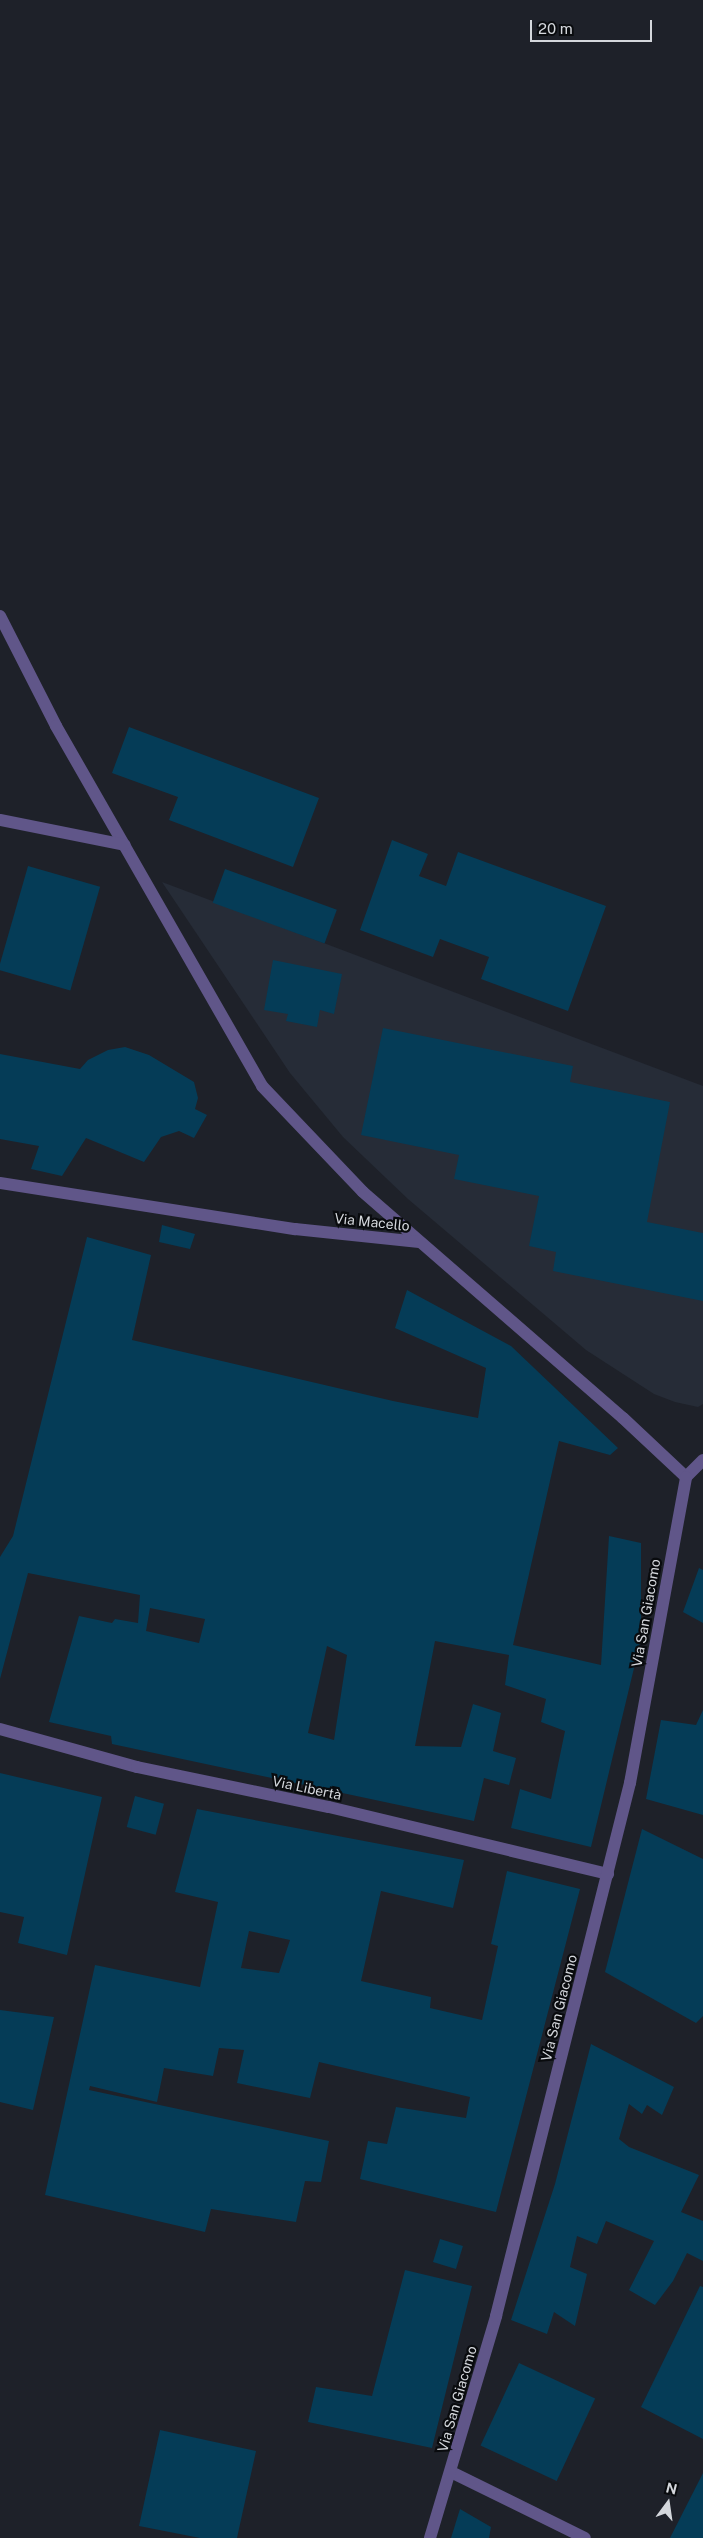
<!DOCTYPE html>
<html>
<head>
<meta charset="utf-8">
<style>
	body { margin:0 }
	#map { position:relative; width:703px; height:2538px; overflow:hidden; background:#1e2129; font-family:"Public Sans",sans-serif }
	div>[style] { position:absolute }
	.built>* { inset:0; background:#262c37 }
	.building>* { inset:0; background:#053c57; transform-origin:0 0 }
	.minor>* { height:12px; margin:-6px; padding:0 6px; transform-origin:6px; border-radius:6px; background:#605689 }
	span { translate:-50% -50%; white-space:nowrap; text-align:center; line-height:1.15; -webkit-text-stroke:4.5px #090b0e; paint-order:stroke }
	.street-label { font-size:14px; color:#d4d7dc }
	.north { position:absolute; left:643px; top:2478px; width:50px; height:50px; -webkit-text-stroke:4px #090b0e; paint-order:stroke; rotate:14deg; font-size:14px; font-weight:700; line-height:20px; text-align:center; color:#d4d7dc }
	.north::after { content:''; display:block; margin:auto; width:18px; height:22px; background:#d4d7dc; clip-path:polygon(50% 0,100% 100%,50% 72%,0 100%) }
	.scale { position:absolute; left:530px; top:20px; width:122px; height:22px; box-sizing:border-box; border:2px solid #d4d7dc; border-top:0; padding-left:6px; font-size:15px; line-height:18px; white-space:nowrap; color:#d4d7dc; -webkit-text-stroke:4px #090b0e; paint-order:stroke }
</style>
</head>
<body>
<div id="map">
	<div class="built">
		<i style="clip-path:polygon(162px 882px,703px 1086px,703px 1404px,698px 1407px,675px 1402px,654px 1394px,586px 1350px,408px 1199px,343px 1137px,290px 1073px)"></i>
	</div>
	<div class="building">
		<i style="clip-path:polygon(129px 727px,319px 798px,293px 867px,169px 820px,178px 797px,112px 773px)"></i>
		<i style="clip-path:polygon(392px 840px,428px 854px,419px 876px,446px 886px,458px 852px,606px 906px,568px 1011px,481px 979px,489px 957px,440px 939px,433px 957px,360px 930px)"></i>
		<i style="left:28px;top:866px;width:75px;height:108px;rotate:16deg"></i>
		<i style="left:225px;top:869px;width:119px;height:36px;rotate:20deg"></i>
		<i style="clip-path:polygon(273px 960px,342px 974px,334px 1014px,320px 1010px,317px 1027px,286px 1021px,288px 1014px,264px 1010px)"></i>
		<i style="clip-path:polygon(383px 1028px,573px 1066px,570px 1082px,670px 1102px,647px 1222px,703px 1233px,703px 1301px,553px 1271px,556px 1252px,529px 1246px,539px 1196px,454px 1179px,459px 1155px,361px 1135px)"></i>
		<i style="clip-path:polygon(125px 1047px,149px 1055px,194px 1082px,198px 1098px,195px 1109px,207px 1115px,194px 1138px,179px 1131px,161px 1137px,144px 1162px,86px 1138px,62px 1176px,31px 1169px,39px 1146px,0 1139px,0 1054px,80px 1069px,88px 1060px,108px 1050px)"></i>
		<i style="clip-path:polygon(162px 1225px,195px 1234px,190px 1249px,159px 1242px)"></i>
		<i style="clip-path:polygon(evenodd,87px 1237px,151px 1255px,132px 1340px,393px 1401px,478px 1418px,486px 1368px,395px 1328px,407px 1290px,511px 1346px,618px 1448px,610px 1455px,559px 1441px,513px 1645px,601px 1665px,609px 1536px,641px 1543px,641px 1639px,591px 1847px,511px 1828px,520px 1789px,551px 1799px,565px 1731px,541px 1722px,546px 1699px,505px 1685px,509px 1655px,435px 1641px,415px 1746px,461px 1747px,473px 1704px,501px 1713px,493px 1751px,516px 1758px,509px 1785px,484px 1778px,474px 1821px,112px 1744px,111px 1736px,49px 1722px,79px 1616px,112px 1623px,115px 1619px,138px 1623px,140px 1595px,28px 1573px,0 1679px,0 1557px,13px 1536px,87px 1237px,150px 1608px,205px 1619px,199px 1643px,146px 1631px,150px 1608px,87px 1237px,327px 1646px,347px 1655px,334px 1740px,308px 1733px,327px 1646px)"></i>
		<i style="clip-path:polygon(699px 1568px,703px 1570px,703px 1623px,683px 1612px)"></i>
		<i style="clip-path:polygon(703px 1710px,703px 1815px,646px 1799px,661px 1720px,696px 1725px)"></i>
		<i style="clip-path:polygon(0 1773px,102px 1797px,67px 1955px,18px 1943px,24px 1917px,0 1912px)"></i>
		<i style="left:135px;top:1796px;width:30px;height:32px;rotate:15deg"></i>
		<i style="clip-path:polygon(evenodd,197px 1809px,464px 1860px,453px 1908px,381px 1891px,361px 1981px,431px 1997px,430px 2008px,482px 2020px,498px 1946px,491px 1944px,507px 1871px,580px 1889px,496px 2212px,360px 2179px,368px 2141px,387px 2144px,396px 2107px,466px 2118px,470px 2097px,319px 2062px,310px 2098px,237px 2083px,244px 2050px,219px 2048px,213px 2076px,164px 2068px,157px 2102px,90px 2086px,89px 2090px,329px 2141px,321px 2182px,305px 2181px,296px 2222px,211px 2209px,205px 2232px,45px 2195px,95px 1965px,200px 1987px,218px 1902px,175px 1892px,197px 1809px,249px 1931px,290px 1940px,279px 1973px,241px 1968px,249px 1931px)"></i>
		<i style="clip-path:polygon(642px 1829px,703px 1859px,703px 2016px,696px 2023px,605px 1972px)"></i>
		<i style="clip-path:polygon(0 2010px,54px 2017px,33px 2110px,0 2102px)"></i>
		<i style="clip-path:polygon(591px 2044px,674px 2087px,662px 2115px,647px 2105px,642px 2114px,629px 2104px,619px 2139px,629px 2147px,699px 2175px,681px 2212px,703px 2221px,703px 2261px,687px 2253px,673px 2281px,655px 2305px,629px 2290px,654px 2241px,606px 2221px,597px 2244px,577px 2236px,570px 2267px,587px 2274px,575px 2326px,554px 2312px,547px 2334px,511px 2320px,555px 2184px)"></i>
		<i style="left:440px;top:2239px;width:24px;height:24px;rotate:17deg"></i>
		<i style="clip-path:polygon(405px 2270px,472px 2286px,432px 2448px,308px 2422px,316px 2387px,372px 2396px)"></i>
		<i style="clip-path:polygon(700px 2286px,703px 2287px,703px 2439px,641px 2407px)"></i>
		<i style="left:519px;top:2363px;width:84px;height:91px;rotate:25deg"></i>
		<i style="clip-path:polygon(160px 2430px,256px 2451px,237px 2538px,200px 2538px,139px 2526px)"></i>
		<i style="clip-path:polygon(703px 2473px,703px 2538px,670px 2538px)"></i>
		<i style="clip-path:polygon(460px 2509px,491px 2527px,489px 2538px,451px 2538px)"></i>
	</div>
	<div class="minor">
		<i style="left:0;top:616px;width:123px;rotate:63deg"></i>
		<i style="left:56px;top:726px;width:415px;rotate:60.2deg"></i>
		<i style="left:262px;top:1086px;width:146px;rotate:46.4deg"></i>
		<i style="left:363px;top:1192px;width:344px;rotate:41deg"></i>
		<i style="left:623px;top:1418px;width:86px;rotate:43.1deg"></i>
		<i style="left:0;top:820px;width:127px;rotate:11.3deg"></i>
		<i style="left:0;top:1183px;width:299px;rotate:8.9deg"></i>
		<i style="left:295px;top:1229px;width:125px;rotate:6deg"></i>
		<i style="left:686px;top:1477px;width:24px;rotate:-45deg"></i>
		<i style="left:0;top:1729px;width:142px;rotate:15.5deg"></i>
		<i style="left:137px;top:1767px;width:196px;rotate:11.8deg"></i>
		<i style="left:329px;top:1807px;width:287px;rotate:13.5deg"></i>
		<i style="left:451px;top:2472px;width:149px;rotate:26.2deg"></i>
		<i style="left:430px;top:2538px;width:232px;rotate:-73.4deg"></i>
		<i style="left:496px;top:2316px;width:550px;rotate:-75.89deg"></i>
		<i style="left:630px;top:1783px;width:311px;rotate:-79.6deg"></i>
	</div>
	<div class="street-label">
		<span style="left:372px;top:1222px;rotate:6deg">Via Macello</span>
		<span style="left:646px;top:1613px;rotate:-80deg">Via San Giacomo</span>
		<span style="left:307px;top:1788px;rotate:12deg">Via Libertà</span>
		<span style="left:559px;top:2008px;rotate:-76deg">Via San Giacomo</span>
		<span style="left:457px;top:2399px;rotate:-74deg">Via San Giacomo</span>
	</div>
	<div class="north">N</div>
	<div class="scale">20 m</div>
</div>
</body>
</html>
